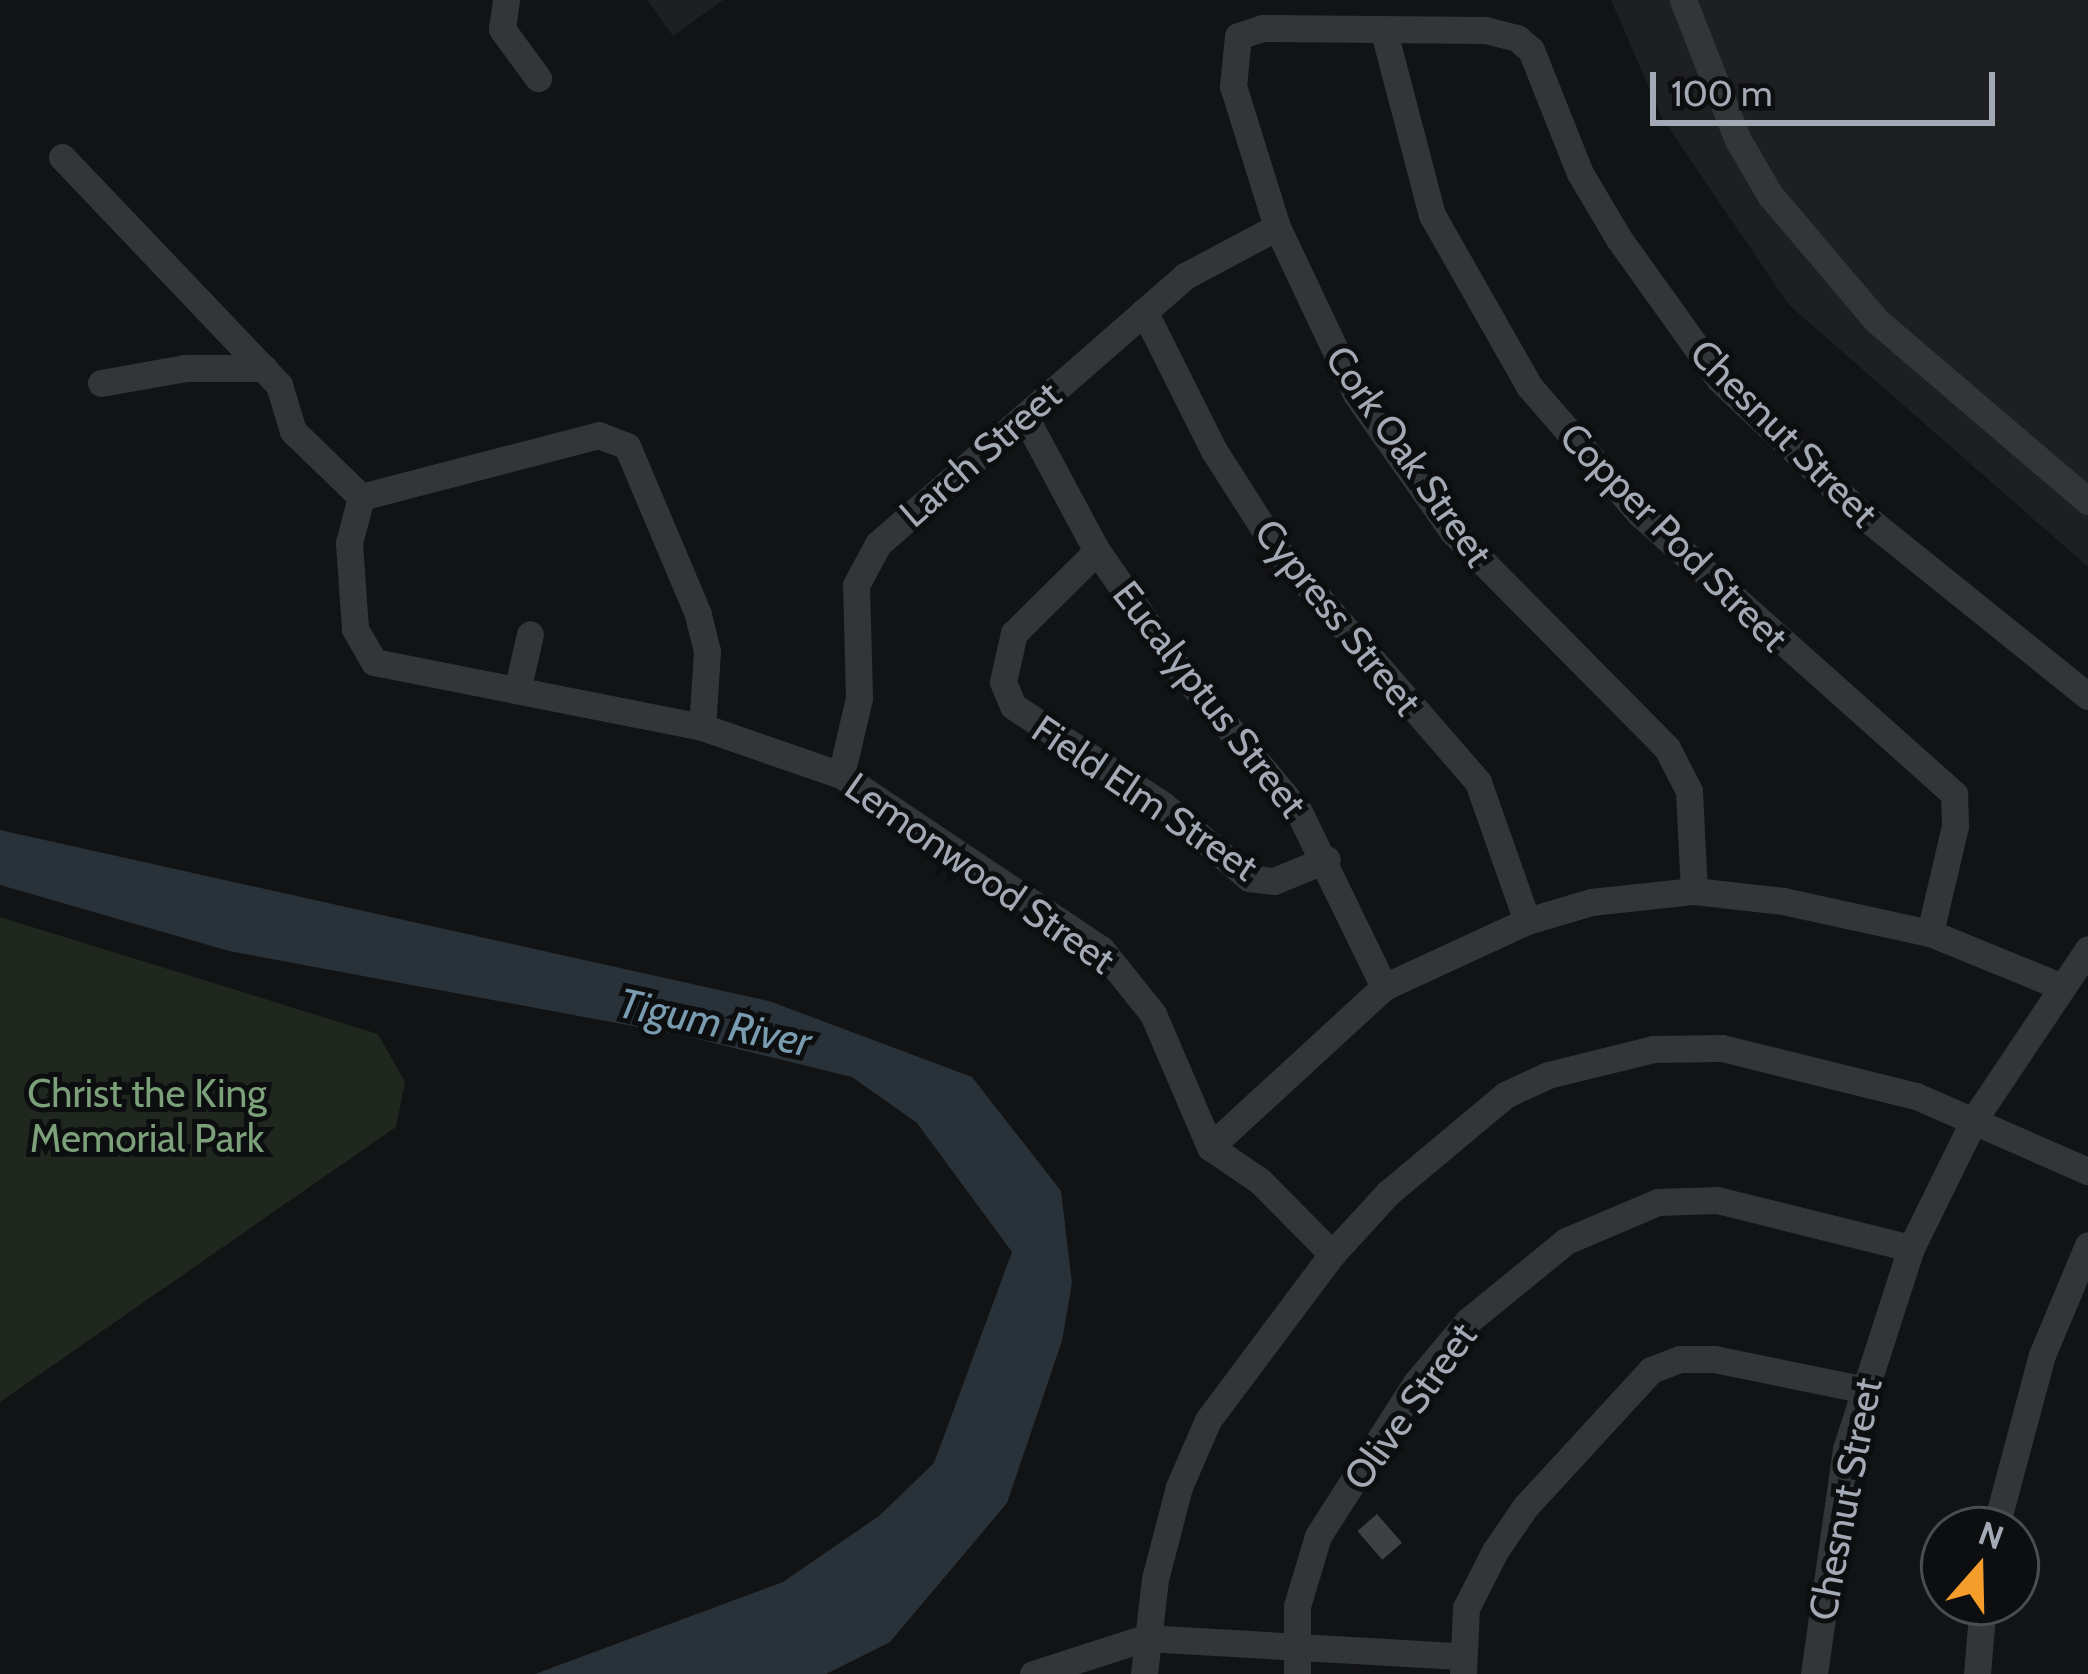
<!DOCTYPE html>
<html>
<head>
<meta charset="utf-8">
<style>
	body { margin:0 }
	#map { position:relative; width:2088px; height:1674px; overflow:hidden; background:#121314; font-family:Cabin,sans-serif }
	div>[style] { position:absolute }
	.built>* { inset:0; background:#1e1f21 }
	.green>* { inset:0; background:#1f271f }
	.water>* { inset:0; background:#293238 }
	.building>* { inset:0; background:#3e4044; transform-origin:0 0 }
	.street>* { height:27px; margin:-13.5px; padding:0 13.5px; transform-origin:13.5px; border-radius:13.5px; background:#333539 }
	span { translate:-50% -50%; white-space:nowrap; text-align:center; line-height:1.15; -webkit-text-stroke:10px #0d0e0f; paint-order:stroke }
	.street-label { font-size:39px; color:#a4aab5 }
	.park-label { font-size:39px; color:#7ba07a }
	.water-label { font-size:42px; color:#7a9cb1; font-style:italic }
	.north { position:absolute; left:1920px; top:1506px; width:120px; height:120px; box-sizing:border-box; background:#0d0e0f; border:3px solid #494c51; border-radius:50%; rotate:20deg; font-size:33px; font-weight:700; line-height:48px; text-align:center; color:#a4aab5 }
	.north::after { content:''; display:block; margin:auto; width:42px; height:54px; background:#f49d2b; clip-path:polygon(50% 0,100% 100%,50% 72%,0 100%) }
	.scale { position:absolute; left:1650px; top:72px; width:345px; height:54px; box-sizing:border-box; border:6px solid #a4aab5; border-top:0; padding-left:15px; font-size:36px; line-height:42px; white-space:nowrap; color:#a4aab5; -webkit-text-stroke:9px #0d0e0f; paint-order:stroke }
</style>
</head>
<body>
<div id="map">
	<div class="built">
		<i style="clip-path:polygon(647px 0,723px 0,673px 36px)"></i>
		<i style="clip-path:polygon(1611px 0,2088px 0,2088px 567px,1789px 305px,1662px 118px)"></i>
	</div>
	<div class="green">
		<i style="clip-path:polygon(0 917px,378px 1034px,405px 1082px,396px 1127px,0 1402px)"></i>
	</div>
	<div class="water">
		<i style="clip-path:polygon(0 830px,769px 1001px,972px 1077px,1061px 1191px,1072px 1283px,1062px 1341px,1007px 1503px,890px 1642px,826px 1674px,535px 1674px,783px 1582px,879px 1516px,934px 1463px,1012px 1252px,917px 1123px,852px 1077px,681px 1035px,229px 951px,0 885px)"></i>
	</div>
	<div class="building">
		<i style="left:1377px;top:1514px;width:38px;height:26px;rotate:49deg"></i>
	</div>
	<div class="street">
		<i style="left:506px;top:0;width:29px;rotate:98deg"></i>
		<i style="left:502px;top:29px;width:61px;rotate:53.7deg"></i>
		<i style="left:1683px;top:0;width:150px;rotate:68.6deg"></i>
		<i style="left:1738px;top:140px;width:64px;rotate:59.8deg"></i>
		<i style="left:1770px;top:195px;width:165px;rotate:49.7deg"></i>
		<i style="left:1877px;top:321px;width:277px;rotate:40.5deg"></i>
		<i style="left:1384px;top:32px;width:189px;rotate:75.3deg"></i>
		<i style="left:1432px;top:215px;width:197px;rotate:60.4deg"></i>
		<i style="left:1529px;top:386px;width:169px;rotate:49.1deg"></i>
		<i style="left:1640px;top:514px;width:421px;rotate:41.7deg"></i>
		<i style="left:1954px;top:794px;width:32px;rotate:88deg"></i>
		<i style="left:1955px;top:826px;width:110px;rotate:103.2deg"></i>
		<i style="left:62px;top:157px;width:315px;rotate:46.4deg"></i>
		<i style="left:279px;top:385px;width:48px;rotate:73.1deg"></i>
		<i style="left:293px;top:431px;width:95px;rotate:44.1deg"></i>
		<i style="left:1144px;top:311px;width:154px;rotate:63.4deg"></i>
		<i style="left:1213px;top:449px;width:121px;rotate:57.5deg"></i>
		<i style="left:1278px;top:551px;width:306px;rotate:49.1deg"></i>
		<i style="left:1478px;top:782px;width:147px;rotate:70.6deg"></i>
		<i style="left:101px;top:383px;width:85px;rotate:-10.1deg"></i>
		<i style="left:185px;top:368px;width:79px"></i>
		<i style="left:1025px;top:417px;width:152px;rotate:61.8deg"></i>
		<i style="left:1097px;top:551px;width:139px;rotate:55.3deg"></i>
		<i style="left:1176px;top:665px;width:192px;rotate:50.1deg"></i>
		<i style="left:1299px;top:812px;width:195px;rotate:64.1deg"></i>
		<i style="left:1097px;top:551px;width:117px;rotate:135.3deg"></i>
		<i style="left:1014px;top:633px;width:50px;rotate:102.7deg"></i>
		<i style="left:1003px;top:682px;width:26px;rotate:67deg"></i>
		<i style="left:1013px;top:706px;width:180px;rotate:33.4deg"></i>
		<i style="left:1163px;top:805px;width:113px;rotate:40.3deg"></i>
		<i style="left:1249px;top:878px;width:25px;rotate:7deg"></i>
		<i style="left:1274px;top:881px;width:57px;rotate:-22.5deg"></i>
		<i style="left:518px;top:687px;width:54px;rotate:-77.2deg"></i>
		<i style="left:702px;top:727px;width:76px;rotate:-86.2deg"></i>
		<i style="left:707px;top:651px;width:38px;rotate:-104deg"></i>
		<i style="left:698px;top:614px;width:182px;rotate:-112.9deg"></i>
		<i style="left:627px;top:446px;width:30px;rotate:-159deg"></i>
		<i style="left:599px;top:435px;width:246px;rotate:165.4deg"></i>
		<i style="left:361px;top:497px;width:48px;rotate:104.6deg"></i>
		<i style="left:349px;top:543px;width:86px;rotate:86deg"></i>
		<i style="left:355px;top:629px;width:38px;rotate:60deg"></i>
		<i style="left:374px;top:662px;width:334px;rotate:11.2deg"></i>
		<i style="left:702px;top:727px;width:147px;rotate:19.1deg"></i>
		<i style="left:841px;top:775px;width:313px;rotate:33.8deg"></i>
		<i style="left:1101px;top:949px;width:83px;rotate:51.3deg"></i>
		<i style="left:1153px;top:1014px;width:145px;rotate:66.8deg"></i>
		<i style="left:1210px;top:1147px;width:60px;rotate:34.2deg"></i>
		<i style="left:1260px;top:1181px;width:103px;rotate:45.4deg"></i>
		<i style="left:841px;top:775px;width:79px;rotate:-76.8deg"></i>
		<i style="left:859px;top:698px;width:113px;rotate:-91.5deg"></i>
		<i style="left:856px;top:585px;width:47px;rotate:-61.8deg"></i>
		<i style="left:878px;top:544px;width:408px;rotate:-41.1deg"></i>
		<i style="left:1185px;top:276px;width:104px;rotate:-28deg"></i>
		<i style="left:1694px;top:891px;width:100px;rotate:-92.9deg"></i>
		<i style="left:1689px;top:791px;width:48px;rotate:-117.1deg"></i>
		<i style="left:1667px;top:748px;width:304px;rotate:-134.7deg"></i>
		<i style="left:1453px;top:532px;width:169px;rotate:-125.1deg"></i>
		<i style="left:1356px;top:394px;width:185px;rotate:-115.3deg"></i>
		<i style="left:1277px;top:227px;width:148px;rotate:-107.3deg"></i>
		<i style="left:1233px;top:86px;width:50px;rotate:-84.3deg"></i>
		<i style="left:1238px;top:36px;width:25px;rotate:-18deg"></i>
		<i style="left:1262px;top:28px;width:223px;rotate:0.5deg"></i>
		<i style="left:1485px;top:30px;width:33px;rotate:14deg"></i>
		<i style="left:1517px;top:38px;width:18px;rotate:41deg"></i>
		<i style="left:1531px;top:50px;width:132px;rotate:68.3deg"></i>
		<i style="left:1580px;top:173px;width:77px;rotate:59.4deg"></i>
		<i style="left:1619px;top:239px;width:173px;rotate:54.4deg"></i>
		<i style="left:1720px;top:380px;width:199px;rotate:43.4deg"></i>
		<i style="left:1865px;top:517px;width:286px;rotate:38.8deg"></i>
		<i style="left:1210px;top:1147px;width:236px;rotate:-42.6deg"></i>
		<i style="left:1384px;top:987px;width:157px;rotate:-24.8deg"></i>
		<i style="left:1527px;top:921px;width:67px;rotate:-16.5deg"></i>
		<i style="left:1591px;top:902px;width:104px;rotate:-6.1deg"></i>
		<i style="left:1694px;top:891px;width:90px;rotate:6.4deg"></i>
		<i style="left:1783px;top:901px;width:150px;rotate:12.3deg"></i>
		<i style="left:1930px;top:933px;width:140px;rotate:22.2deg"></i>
		<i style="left:1995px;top:1530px;width:181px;rotate:-75deg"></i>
		<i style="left:2042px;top:1355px;width:119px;rotate:-67.3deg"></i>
		<i style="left:1033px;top:1674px;width:118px;rotate:-17.8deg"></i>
		<i style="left:1145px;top:1638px;width:315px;rotate:3.3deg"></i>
		<i style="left:1144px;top:1674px;width:96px;rotate:-83.4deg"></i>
		<i style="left:1155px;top:1579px;width:95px;rotate:-75.4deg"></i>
		<i style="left:1179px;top:1487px;width:73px;rotate:-66.6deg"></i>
		<i style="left:1208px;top:1420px;width:207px;rotate:-53.2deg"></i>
		<i style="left:1332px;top:1254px;width:83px;rotate:-47.4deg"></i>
		<i style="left:1388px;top:1193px;width:153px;rotate:-39.9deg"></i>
		<i style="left:1505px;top:1095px;width:47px;rotate:-24.9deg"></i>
		<i style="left:1548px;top:1075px;width:108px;rotate:-13.9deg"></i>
		<i style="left:1653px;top:1049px;width:69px;rotate:-0.8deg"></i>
		<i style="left:1722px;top:1048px;width:200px;rotate:13.9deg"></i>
		<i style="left:1916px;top:1096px;width:188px;rotate:23.6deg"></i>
		<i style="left:1297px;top:1674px;width:68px;rotate:-90deg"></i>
		<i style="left:1297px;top:1606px;width:73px;rotate:-73.3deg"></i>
		<i style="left:1318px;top:1536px;width:182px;rotate:-57.4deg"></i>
		<i style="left:1416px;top:1383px;width:81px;rotate:-50deg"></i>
		<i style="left:1468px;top:1321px;width:127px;rotate:-39.2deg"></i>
		<i style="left:1566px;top:1241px;width:100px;rotate:-23deg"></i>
		<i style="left:1658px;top:1202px;width:59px;rotate:-1.9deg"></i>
		<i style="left:1717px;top:1200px;width:200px;rotate:13.9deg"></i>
		<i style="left:1463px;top:1674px;width:66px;rotate:-87.4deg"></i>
		<i style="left:1466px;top:1608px;width:64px;rotate:-63deg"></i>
		<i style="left:1495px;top:1551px;width:53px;rotate:-55.7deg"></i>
		<i style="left:1525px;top:1507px;width:186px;rotate:-47.4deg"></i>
		<i style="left:1651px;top:1370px;width:31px;rotate:-21deg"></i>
		<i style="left:1680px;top:1359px;width:34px"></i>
		<i style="left:1714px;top:1359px;width:150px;rotate:11.5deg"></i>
		<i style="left:1814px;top:1674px;width:227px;rotate:-81.9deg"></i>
		<i style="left:1846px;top:1449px;width:211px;rotate:-72.1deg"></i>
		<i style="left:1911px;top:1248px;width:145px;rotate:-63.8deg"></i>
		<i style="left:1975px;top:1118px;width:203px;rotate:-56.2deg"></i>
		<i style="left:1977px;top:1674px;width:72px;rotate:-85.2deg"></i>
	</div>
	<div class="street-label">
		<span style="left:1784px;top:433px;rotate:45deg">Chesnut Street</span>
		<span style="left:980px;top:454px;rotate:-41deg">Larch Street</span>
		<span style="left:1409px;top:456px;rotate:55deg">Cork Oak Street</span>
		<span style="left:1674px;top:537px;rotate:45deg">Copper Pod Street</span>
		<span style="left:1338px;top:617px;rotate:51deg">Cypress Street</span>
		<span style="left:1210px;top:699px;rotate:52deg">Eucalyptus Street</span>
		<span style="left:1145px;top:798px;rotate:34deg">Field Elm Street</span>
		<span style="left:980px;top:873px;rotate:35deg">Lemonwood Street</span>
		<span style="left:1410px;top:1406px;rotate:-54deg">Olive Street</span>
		<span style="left:1845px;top:1499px;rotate:-79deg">Chesnut Street</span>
	</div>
	<div class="park-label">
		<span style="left:147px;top:1116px">Christ the King<br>Memorial Park</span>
	</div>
	<div class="water-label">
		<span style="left:715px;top:1022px;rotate:12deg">Tigum River</span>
	</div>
	<div class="north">N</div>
	<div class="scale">100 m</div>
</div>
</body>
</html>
